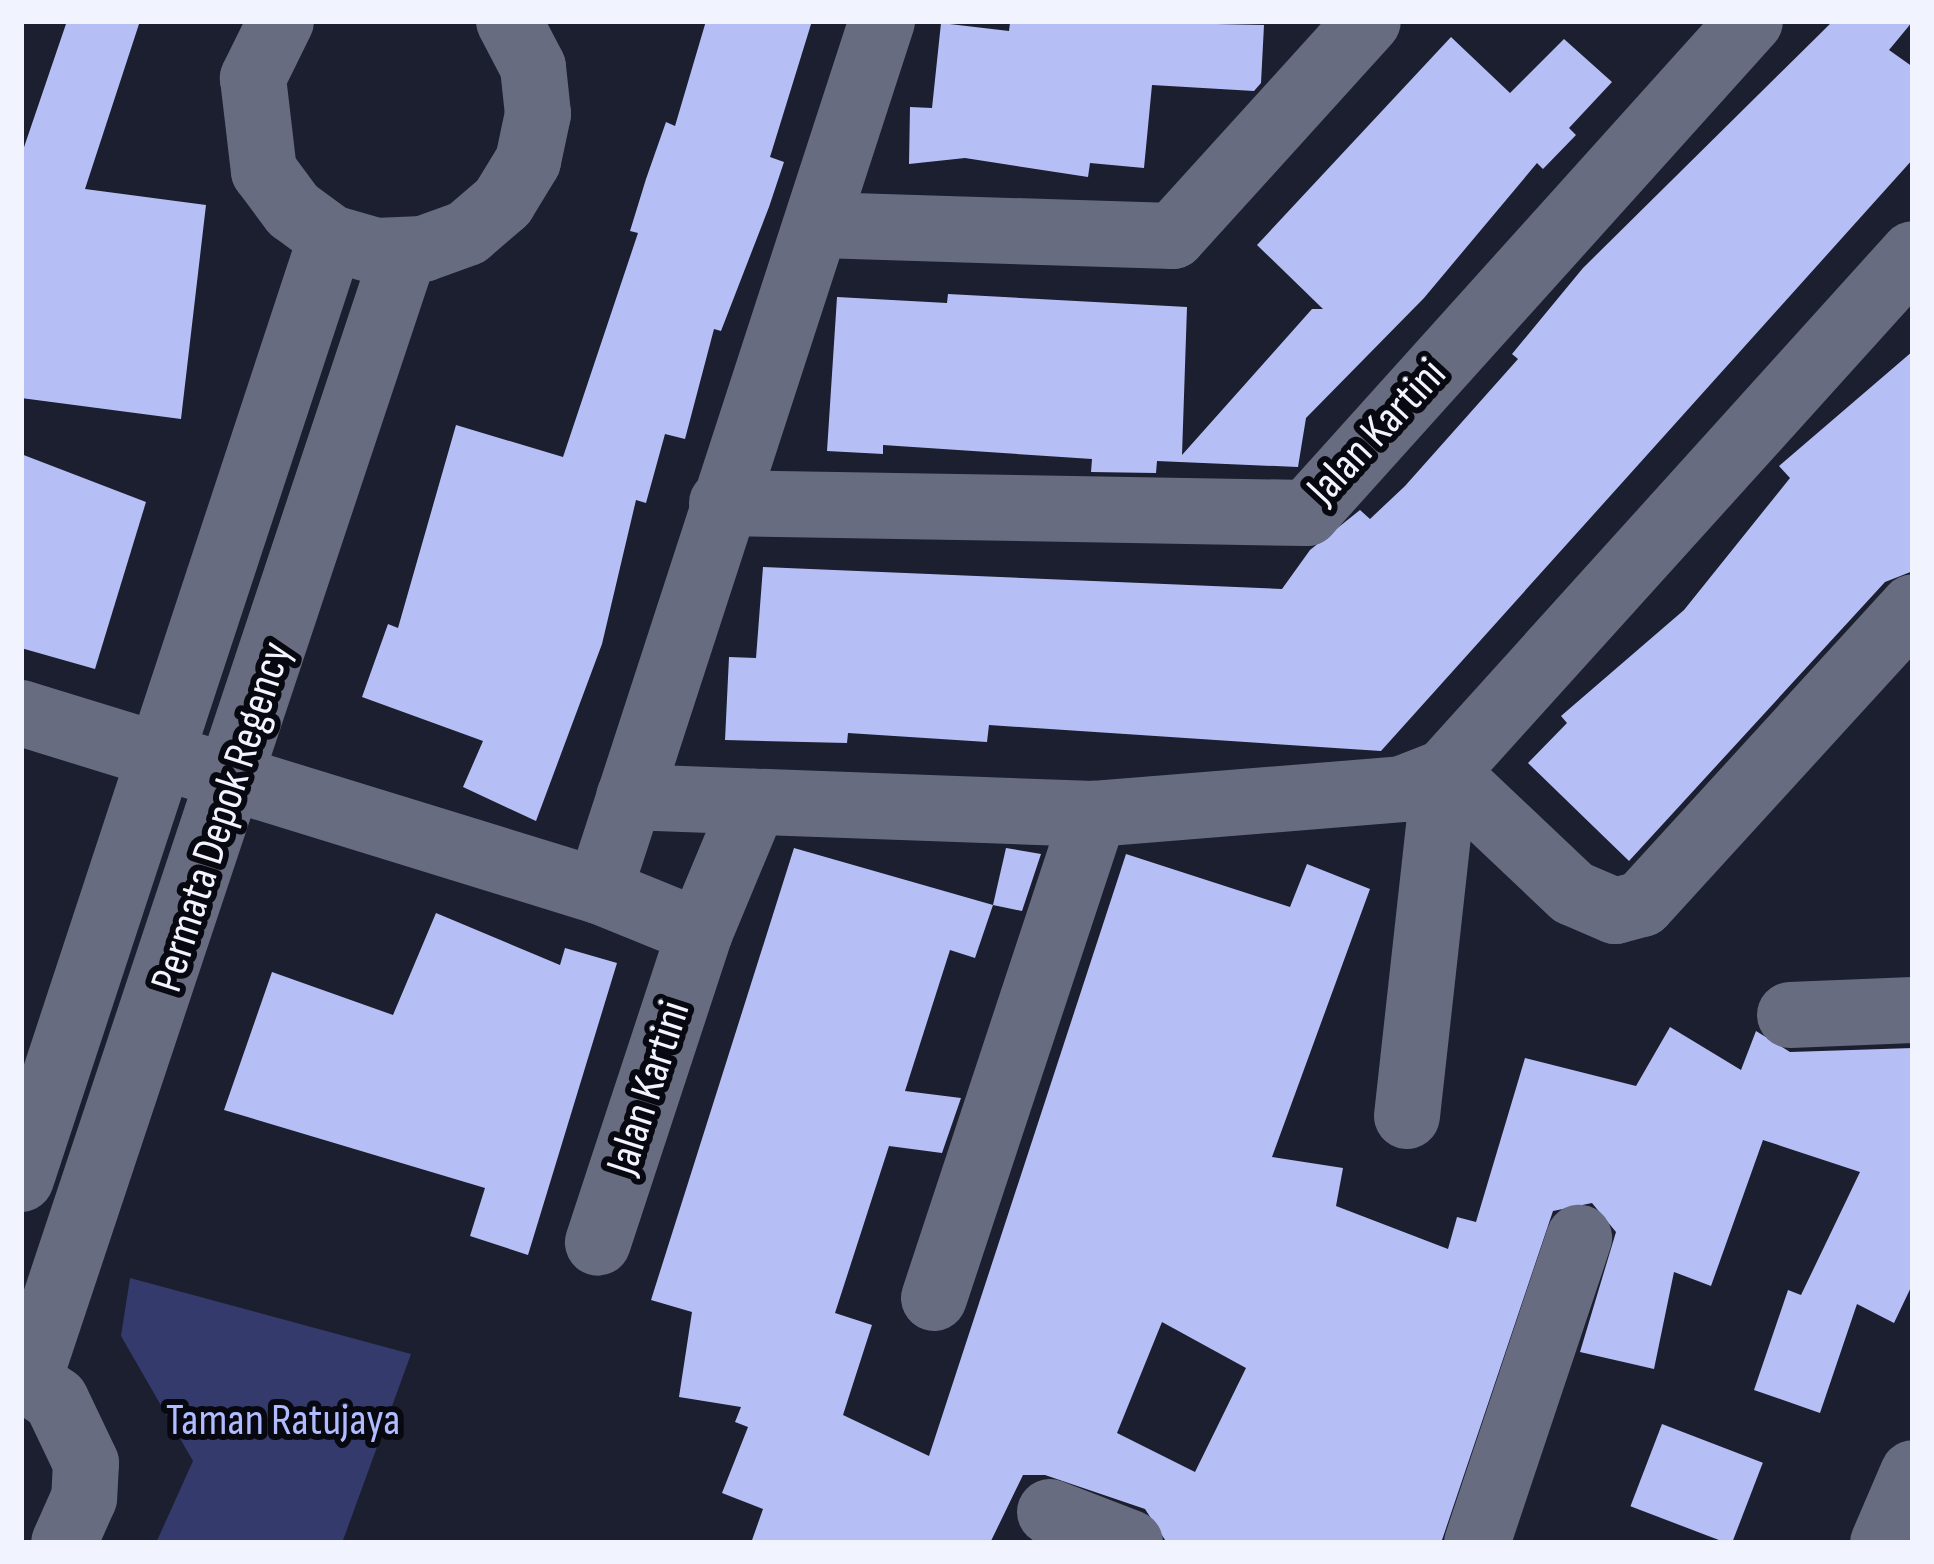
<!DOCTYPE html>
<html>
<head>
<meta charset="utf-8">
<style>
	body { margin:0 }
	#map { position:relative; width:1934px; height:1564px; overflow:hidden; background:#1c1f2f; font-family:"Sofia Sans Condensed",sans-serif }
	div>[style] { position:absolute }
	.green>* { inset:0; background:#343a6b }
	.building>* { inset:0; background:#b5bff6; transform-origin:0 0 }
	.minor>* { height:66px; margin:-33px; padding:0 33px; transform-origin:33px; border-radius:33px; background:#686c80 }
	span { translate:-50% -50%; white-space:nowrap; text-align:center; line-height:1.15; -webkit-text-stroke:12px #080910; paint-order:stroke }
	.street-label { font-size:45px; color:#f1f3ff }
	.park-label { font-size:45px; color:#b0bcff }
	.frame { position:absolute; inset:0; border:24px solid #f1f3ff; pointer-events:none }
</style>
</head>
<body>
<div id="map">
	<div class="green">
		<i style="clip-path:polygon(130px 1278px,411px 1354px,342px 1543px,156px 1543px,193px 1461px,121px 1336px)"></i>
	</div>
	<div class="building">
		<i style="clip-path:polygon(67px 21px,140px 21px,85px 189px,206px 205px,181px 419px,21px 398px,21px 156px)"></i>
		<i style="clip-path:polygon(706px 21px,812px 21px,770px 157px,784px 162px,769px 207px,721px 331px,714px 329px,685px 439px,665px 434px,646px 503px,636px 500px,602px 644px,536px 821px,463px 787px,483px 741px,362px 697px,388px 624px,398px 628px,456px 425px,563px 457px,638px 233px,630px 231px,646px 179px,666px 122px,675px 126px)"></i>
		<i style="clip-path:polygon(1072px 21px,1264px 25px,1261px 83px,1254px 91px,1152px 85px,1144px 168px,1090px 163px,1088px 177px,965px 158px,909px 164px,910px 107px,932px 108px,941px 23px,1009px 31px,1010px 23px)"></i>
		<i style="clip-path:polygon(1833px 21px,1913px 21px,1889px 50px,1913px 67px,1913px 159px,1381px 751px,989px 725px,987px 742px,848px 733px,847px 743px,725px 740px,729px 657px,756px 658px,763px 567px,1282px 589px,1310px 550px,1360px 510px,1370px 519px,1405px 486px,1518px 359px,1512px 354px,1583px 268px)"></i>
		<i style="clip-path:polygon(1451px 37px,1510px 93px,1564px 39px,1612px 82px,1569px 128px,1576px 135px,1543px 169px,1537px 163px,1424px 298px,1306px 418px,1298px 467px,1157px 461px,1156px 473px,1091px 472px,1092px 459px,883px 445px,883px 454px,827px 451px,837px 297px,947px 303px,948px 294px,1187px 307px,1182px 455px,1312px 309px,1323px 309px,1257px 245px)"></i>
		<i style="clip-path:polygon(1913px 351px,1913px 571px,1885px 582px,1629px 861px,1528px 763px,1567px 723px,1561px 716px,1684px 610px,1790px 478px,1779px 466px)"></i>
		<i style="clip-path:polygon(21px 454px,146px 502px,95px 669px,21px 648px)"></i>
		<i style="clip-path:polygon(evenodd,794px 848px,993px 905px,975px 958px,950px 950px,905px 1091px,961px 1098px,942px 1153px,889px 1146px,835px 1313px,872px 1325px,843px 1415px,929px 1456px,1126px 854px,1290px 907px,1307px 864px,1370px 889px,1272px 1157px,1343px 1168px,1336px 1206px,1448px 1249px,1457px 1217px,1476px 1222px,1525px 1058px,1636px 1086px,1670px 1027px,1741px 1070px,1756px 1031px,1790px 1052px,1913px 1048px,1913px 1283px,1894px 1323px,1857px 1304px,1820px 1413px,1754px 1390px,1788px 1290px,1801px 1295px,1860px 1172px,1763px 1140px,1711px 1286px,1674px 1272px,1654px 1369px,1580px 1352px,1616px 1232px,1592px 1203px,1553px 1211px,1441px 1543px,1167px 1543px,1145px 1509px,1045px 1475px,1023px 1475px,990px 1543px,751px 1543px,763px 1509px,722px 1493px,748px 1427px,735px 1422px,741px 1407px,679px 1397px,692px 1312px,651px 1300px,794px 848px,1162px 1322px,1246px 1368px,1195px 1472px,1117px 1433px,1162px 1322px)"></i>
		<i style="clip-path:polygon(1006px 848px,1041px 854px,1022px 911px,993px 905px)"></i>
		<i style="clip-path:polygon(436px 913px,560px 965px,565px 948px,617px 963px,528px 1255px,470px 1236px,485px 1188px,224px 1110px,272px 972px,393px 1015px)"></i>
		<i style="left:1662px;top:1424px;width:108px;height:88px;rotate:21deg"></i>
	</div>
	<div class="minor">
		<i style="left:281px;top:21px;width:64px;rotate:116.2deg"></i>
		<i style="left:253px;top:78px;width:94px;rotate:83.3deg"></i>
		<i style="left:264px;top:171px;width:49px;rotate:53.4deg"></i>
		<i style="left:293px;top:210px;width:47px;rotate:36.4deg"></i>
		<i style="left:331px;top:238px;width:47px;rotate:16.1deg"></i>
		<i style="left:376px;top:251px;width:47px;rotate:-2.4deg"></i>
		<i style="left:423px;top:249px;width:47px;rotate:-20deg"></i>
		<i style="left:467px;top:233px;width:48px;rotate:-40.7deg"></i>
		<i style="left:503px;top:202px;width:48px;rotate:-58.6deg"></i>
		<i style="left:528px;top:161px;width:48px;rotate:-78deg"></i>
		<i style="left:538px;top:114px;width:47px;rotate:-96.1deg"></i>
		<i style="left:533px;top:67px;width:52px;rotate:-117.6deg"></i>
		<i style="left:821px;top:225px;width:352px;rotate:1.8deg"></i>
		<i style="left:1173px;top:236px;width:290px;rotate:-47.8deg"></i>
		<i style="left:722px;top:503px;width:585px;rotate:0.98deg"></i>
		<i style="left:1307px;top:513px;width:662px;rotate:-48deg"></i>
		<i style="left:21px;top:713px;width:605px;rotate:17.12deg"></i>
		<i style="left:599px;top:891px;width:109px;rotate:22.1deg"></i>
		<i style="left:700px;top:932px;width:327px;rotate:108.2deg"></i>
		<i style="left:1445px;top:772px;width:176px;rotate:43.4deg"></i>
		<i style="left:1573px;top:893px;width:46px;rotate:23.2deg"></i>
		<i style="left:1615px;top:911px;width:28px;rotate:-15deg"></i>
		<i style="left:1642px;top:904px;width:402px;rotate:-47.6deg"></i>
		<i style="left:629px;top:797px;width:465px;rotate:2.1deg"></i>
		<i style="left:1094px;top:814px;width:309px;rotate:-4.6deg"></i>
		<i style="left:1402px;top:789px;width:46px;rotate:-21.6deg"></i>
		<i style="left:1445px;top:772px;width:698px;rotate:-47.9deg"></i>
		<i style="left:599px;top:891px;width:915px;rotate:-71.98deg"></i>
		<i style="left:700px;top:932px;width:141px;rotate:-67.4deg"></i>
		<i style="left:1790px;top:1015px;width:123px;rotate:-2.3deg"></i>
		<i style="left:1407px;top:1116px;width:346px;rotate:-83.7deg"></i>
		<i style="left:21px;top:1179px;width:991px;rotate:-71.77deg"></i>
		<i style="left:934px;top:1298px;width:510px;rotate:-71.71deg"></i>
		<i style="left:21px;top:1376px;width:42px;rotate:34.4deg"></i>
		<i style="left:56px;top:1400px;width:70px;rotate:64.5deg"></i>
		<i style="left:86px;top:1463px;width:35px;rotate:93deg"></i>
		<i style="left:84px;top:1498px;width:49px;rotate:114deg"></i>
		<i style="left:29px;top:1379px;width:1190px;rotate:-71.58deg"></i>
		<i style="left:1050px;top:1512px;width:86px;rotate:21.2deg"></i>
		<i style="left:1477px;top:1543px;width:322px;rotate:-71.5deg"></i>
		<i style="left:1883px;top:1543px;width:76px;rotate:-66.8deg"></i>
	</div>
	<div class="street-label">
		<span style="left:1377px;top:432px;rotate:-47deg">Jalan Kartini</span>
		<span style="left:222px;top:817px;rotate:-72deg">Permata Depok Regency</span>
		<span style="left:649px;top:1088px;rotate:-72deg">Jalan Kartini</span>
	</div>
	<div class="park-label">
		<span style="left:283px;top:1421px">Taman Ratujaya</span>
	</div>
	<div class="frame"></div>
</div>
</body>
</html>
